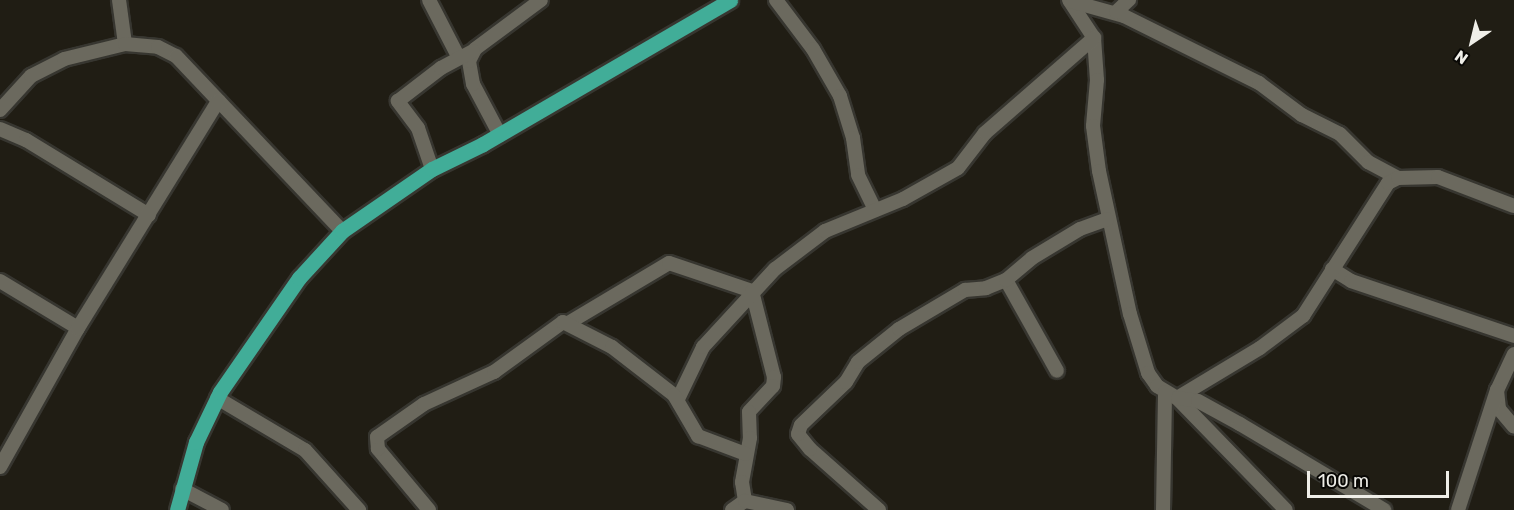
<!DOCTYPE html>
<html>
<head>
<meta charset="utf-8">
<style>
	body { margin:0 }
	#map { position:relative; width:1514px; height:510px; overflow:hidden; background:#201d14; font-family:Rubik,sans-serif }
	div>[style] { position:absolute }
	.roads { filter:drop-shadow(2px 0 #373630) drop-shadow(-2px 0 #373630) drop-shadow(0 2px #373630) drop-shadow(0 -2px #373630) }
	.minor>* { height:14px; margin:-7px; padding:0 7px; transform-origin:7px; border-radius:7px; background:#6b695e }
	.major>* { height:15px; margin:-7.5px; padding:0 7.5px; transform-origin:7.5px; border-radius:7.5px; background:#41ad98 }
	span { translate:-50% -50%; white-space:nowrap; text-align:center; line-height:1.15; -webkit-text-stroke:4.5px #090805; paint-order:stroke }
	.north { position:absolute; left:1442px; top:12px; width:60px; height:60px; -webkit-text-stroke:4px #090805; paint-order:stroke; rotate:215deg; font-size:16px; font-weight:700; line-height:24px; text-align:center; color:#efeee8 }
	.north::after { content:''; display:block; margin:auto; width:21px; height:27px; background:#efeee8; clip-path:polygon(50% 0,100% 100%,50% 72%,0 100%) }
	.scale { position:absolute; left:1307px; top:471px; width:142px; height:27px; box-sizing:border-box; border:3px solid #efeee8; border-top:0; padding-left:8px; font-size:18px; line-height:21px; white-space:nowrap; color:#efeee8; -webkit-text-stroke:4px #090805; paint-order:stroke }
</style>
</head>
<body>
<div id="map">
	<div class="roads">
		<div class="minor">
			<i style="left:119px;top:0;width:44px;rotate:82.2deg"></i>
			<i style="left:429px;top:0;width:65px;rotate:62.7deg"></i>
			<i style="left:776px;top:0;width:61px;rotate:52.9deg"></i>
			<i style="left:813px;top:49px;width:54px;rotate:60.1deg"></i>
			<i style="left:840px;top:96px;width:44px;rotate:72.8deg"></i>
			<i style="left:853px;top:138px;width:37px;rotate:82deg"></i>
			<i style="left:858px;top:175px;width:39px;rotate:64deg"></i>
			<i style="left:1069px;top:0;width:45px;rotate:56.7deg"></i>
			<i style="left:1094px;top:38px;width:42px;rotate:85.9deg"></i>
			<i style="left:1097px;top:80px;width:46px;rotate:95deg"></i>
			<i style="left:1093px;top:126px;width:45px;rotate:82.4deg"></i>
			<i style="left:1099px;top:171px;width:146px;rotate:77.8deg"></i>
			<i style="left:1130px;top:314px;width:62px;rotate:73deg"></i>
			<i style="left:1148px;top:373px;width:16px;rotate:55deg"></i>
			<i style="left:1157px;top:386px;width:23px;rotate:31deg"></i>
			<i style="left:1177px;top:398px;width:156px;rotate:45.8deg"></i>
			<i style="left:1070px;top:1px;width:56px;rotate:15.5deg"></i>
			<i style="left:1124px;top:16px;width:151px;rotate:26.4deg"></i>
			<i style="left:1259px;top:83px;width:54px;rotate:36.7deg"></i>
			<i style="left:1302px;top:115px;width:42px;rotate:26.6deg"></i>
			<i style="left:1340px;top:134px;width:40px;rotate:45deg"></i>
			<i style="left:1368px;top:162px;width:34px;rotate:28deg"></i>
			<i style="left:1116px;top:12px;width:18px;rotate:-43deg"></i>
			<i style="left:0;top:110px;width:46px;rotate:-47.6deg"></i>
			<i style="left:31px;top:76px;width:37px;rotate:-27deg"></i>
			<i style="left:64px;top:59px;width:63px;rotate:-13.8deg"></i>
			<i style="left:125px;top:44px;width:33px;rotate:5deg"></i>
			<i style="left:158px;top:47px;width:20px;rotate:27deg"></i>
			<i style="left:176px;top:56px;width:241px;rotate:46.5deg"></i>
			<i style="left:0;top:129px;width:28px;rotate:23deg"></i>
			<i style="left:26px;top:140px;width:144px;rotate:31.4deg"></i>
			<i style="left:500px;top:135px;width:58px;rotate:-117.9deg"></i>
			<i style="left:473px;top:84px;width:23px;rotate:-100deg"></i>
			<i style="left:469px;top:61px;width:13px;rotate:-63deg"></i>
			<i style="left:475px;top:49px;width:82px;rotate:-36.6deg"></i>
			<i style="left:432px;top:169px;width:43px;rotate:-108.9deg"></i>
			<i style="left:418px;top:128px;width:34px;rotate:-127deg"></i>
			<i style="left:398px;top:101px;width:54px;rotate:-37.5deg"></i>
			<i style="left:441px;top:68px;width:36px;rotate:-28deg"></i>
			<i style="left:1332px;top:269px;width:22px;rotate:32deg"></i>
			<i style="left:1351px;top:281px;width:172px;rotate:18.6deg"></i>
			<i style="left:1006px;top:280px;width:104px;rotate:60.7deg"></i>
			<i style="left:0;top:281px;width:91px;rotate:31.1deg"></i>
			<i style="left:570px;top:322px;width:115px;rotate:-30.8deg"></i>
			<i style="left:669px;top:263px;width:88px;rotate:18.6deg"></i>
			<i style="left:752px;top:291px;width:89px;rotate:75.7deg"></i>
			<i style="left:774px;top:377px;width:9px;rotate:96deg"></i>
			<i style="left:773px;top:386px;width:35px;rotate:133deg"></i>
			<i style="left:749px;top:412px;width:26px;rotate:88deg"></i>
			<i style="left:750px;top:438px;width:45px;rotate:100.3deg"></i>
			<i style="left:742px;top:482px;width:19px;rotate:81deg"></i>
			<i style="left:1514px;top:354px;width:40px;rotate:115deg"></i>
			<i style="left:1497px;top:390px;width:19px;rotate:84deg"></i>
			<i style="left:1499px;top:409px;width:23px;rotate:50deg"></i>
			<i style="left:217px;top:398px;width:102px;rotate:30.6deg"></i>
			<i style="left:305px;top:450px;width:81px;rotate:48deg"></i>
			<i style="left:1177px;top:398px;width:97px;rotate:-31.1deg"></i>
			<i style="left:1260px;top:348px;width:54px;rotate:-36.7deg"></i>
			<i style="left:1303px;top:316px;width:158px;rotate:-57.4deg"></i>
			<i style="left:1388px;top:183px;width:11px;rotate:-27deg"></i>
			<i style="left:1398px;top:178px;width:40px;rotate:-1.4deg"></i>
			<i style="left:1438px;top:177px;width:81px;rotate:20.9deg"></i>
			<i style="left:1177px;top:398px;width:21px;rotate:8deg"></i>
			<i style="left:1198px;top:401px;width:48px;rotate:28.7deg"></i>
			<i style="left:1240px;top:424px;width:168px;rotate:30.8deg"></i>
			<i style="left:678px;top:399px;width:58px;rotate:-64.3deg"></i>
			<i style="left:703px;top:347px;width:106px;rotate:-47.3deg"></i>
			<i style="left:775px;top:269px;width:63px;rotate:-37.2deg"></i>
			<i style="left:825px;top:231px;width:84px;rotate:-22.3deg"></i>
			<i style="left:903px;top:199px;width:63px;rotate:-29.4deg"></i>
			<i style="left:958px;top:168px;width:44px;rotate:-52.4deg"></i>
			<i style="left:985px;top:133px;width:145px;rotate:-41.1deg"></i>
			<i style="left:0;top:467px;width:159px;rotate:-60.7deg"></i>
			<i style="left:78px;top:328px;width:267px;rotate:-58.3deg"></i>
			<i style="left:182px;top:489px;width:45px;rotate:27.7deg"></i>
			<i style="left:429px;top:510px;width:80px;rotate:-129.9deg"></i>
			<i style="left:378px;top:449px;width:12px;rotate:-95deg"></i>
			<i style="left:377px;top:437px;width:57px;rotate:-35.1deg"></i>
			<i style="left:424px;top:404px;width:77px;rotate:-24.6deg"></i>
			<i style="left:494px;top:372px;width:85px;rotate:-35.9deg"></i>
			<i style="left:563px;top:322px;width:55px;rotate:27deg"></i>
			<i style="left:612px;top:347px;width:78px;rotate:37.7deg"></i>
			<i style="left:674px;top:395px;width:48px;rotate:59.7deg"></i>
			<i style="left:698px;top:436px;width:51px;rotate:20.6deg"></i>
			<i style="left:732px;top:510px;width:16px;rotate:-35deg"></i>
			<i style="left:745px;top:501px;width:43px;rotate:12.1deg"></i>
			<i style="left:879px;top:510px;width:92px;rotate:-138.5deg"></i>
			<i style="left:810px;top:449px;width:19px;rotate:-129deg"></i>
			<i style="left:798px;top:434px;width:9px;rotate:-72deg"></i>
			<i style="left:801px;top:425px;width:62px;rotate:-43.7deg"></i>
			<i style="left:846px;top:382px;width:23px;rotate:-59deg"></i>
			<i style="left:858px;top:362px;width:53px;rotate:-38.8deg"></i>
			<i style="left:899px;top:329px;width:77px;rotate:-30.6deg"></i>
			<i style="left:965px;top:290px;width:21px;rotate:-5deg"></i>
			<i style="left:986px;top:288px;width:22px;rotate:-22deg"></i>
			<i style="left:1006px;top:280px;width:34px;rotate:-40deg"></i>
			<i style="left:1032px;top:258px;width:56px;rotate:-31.1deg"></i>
			<i style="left:1080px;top:229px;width:29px;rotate:-20deg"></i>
			<i style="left:1163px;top:510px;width:118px;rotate:-89deg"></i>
			<i style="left:1458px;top:510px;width:126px;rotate:-72deg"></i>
		</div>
		<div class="major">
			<i style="left:177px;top:510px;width:71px;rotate:-74.4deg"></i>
			<i style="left:196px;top:442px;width:55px;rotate:-64.4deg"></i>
			<i style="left:220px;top:392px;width:139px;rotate:-55.3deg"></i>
			<i style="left:299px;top:278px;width:64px;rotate:-47.5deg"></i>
			<i style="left:342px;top:231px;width:109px;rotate:-34.6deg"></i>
			<i style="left:432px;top:169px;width:57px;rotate:-26.1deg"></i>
			<i style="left:483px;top:144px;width:286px;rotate:-30.2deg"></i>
		</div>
	</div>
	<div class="north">N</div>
	<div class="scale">100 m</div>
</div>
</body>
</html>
